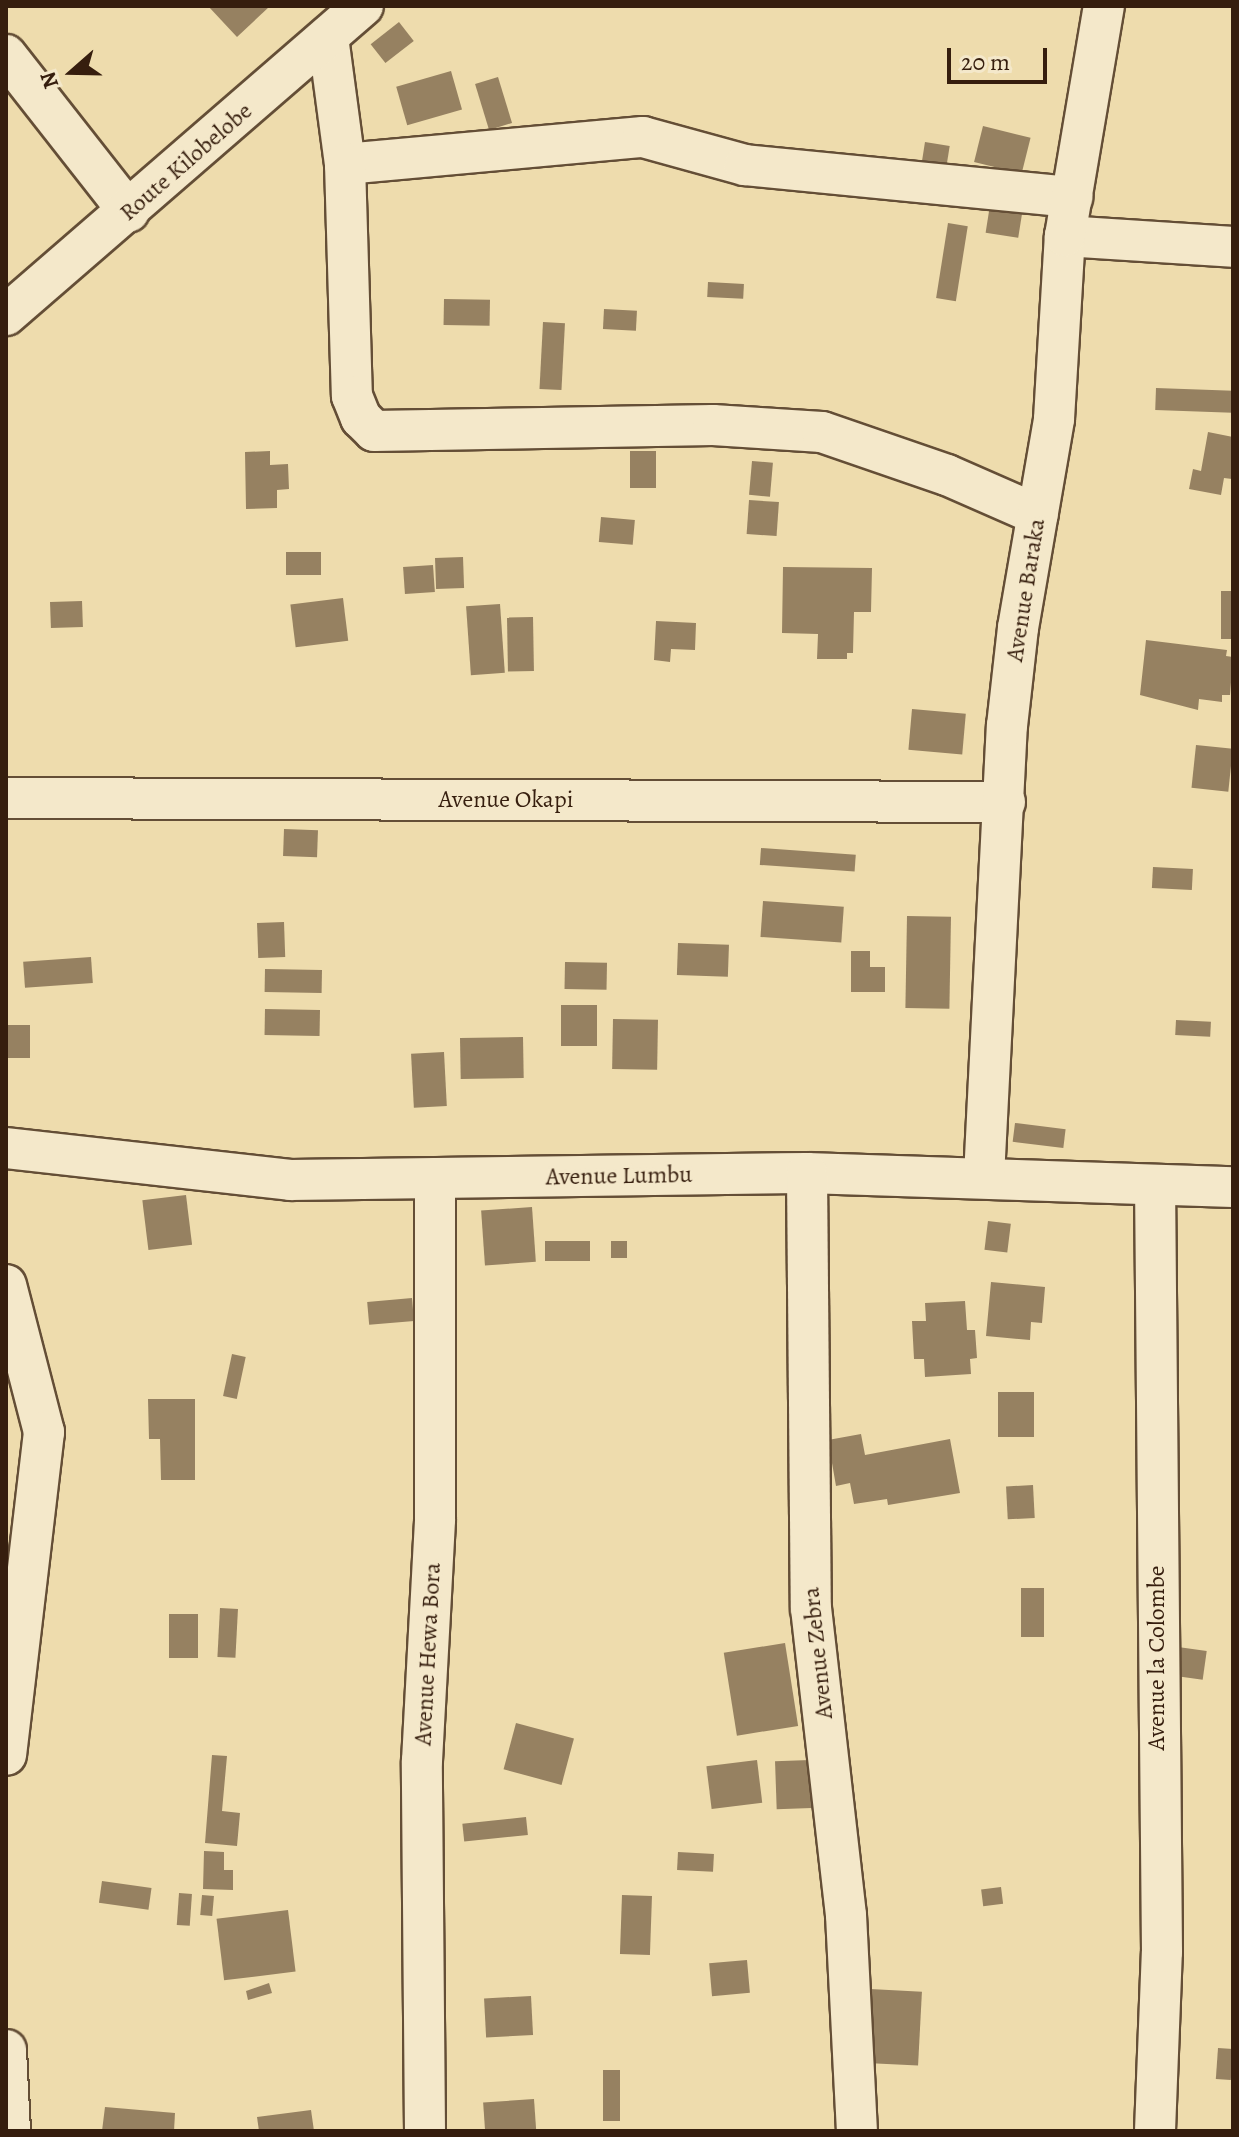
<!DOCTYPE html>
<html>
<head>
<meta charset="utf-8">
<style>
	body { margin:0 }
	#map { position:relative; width:1239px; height:2137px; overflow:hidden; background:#eedcad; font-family:Alegreya,serif }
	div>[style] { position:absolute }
	.building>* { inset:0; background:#968161; transform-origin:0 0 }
	.roads { filter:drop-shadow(2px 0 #644e36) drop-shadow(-2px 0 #644e36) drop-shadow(0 2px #644e36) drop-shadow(0 -2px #644e36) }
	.street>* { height:40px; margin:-20px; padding:0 20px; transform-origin:20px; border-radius:20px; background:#f4e8ca }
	span { translate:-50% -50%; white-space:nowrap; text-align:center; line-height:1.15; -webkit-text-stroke:6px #f4e8ca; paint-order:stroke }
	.street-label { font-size:24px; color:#361e0e }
	.frame { position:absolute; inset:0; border:8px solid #361e0e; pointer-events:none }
	.north { position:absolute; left:32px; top:32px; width:80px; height:80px; -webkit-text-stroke:6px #f4e8ca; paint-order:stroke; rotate:250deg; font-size:22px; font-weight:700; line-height:32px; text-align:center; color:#361e0e }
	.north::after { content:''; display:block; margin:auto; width:28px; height:36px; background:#361e0e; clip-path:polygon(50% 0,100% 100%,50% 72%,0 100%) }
	.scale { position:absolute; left:947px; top:48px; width:100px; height:36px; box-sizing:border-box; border:4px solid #361e0e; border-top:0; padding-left:10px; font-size:24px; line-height:28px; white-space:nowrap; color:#361e0e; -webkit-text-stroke:6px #f4e8ca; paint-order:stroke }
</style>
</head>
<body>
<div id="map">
	<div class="building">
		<i style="clip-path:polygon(208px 6px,270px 6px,237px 37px)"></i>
		<i style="left:399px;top:22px;width:24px;height:36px;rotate:52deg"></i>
		<i style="left:451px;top:71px;width:40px;height:57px;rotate:74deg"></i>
		<i style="left:498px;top:77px;width:48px;height:24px;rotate:73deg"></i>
		<i style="left:983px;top:126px;width:49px;height:37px;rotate:14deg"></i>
		<i style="left:925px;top:142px;width:25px;height:29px;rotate:9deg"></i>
		<i style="left:990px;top:205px;width:33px;height:28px;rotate:9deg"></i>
		<i style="left:948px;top:223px;width:20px;height:76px;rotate:9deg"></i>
		<i style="left:708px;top:282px;width:36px;height:15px;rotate:3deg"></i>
		<i style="left:444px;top:299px;width:46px;height:26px;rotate:1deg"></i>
		<i style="left:604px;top:309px;width:33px;height:20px;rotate:3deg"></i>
		<i style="left:543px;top:322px;width:22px;height:67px;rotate:3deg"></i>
		<i style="left:1156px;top:388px;width:77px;height:22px;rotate:2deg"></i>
		<i style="clip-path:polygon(1208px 432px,1233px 437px,1232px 479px,1224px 478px,1221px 495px,1189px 489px,1193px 469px,1201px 471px)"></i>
		<i style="clip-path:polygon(270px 451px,270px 465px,288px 464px,289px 489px,277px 490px,277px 508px,246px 509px,245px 452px)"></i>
		<i style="left:630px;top:451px;width:26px;height:37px"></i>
		<i style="left:752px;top:461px;width:21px;height:34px;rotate:5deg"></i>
		<i style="left:749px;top:500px;width:30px;height:34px;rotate:4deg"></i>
		<i style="left:601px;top:517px;width:34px;height:25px;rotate:5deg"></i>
		<i style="left:286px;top:552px;width:35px;height:23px"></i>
		<i style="left:463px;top:557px;width:31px;height:28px;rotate:88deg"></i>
		<i style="left:433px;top:565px;width:27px;height:30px;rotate:86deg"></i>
		<i style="clip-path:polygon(783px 567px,872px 568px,871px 612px,854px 612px,853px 653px,847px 653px,847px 659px,817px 659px,818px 634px,782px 633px)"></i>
		<i style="left:1221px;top:591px;width:12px;height:48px"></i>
		<i style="left:343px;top:598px;width:43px;height:53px;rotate:83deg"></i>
		<i style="left:82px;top:601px;width:26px;height:32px;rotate:88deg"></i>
		<i style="left:500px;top:604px;width:69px;height:34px;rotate:86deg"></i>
		<i style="left:533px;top:617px;width:54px;height:26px;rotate:89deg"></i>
		<i style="clip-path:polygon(656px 621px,696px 623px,695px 650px,671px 649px,670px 662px,654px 660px)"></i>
		<i style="clip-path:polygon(1146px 640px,1227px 650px,1226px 656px,1233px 657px,1230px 695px,1222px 695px,1222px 702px,1199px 699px,1198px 710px,1140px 695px)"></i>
		<i style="left:912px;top:709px;width:54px;height:41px;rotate:5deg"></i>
		<i style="left:1196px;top:745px;width:37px;height:43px;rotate:6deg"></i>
		<i style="left:284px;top:829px;width:34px;height:27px;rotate:2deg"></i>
		<i style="left:761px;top:848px;width:95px;height:17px;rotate:4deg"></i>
		<i style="left:1153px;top:867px;width:40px;height:21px;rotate:3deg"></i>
		<i style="left:763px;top:901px;width:81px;height:36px;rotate:4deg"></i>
		<i style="left:907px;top:916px;width:44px;height:92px;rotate:1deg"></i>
		<i style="left:284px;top:922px;width:35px;height:27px;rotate:88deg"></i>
		<i style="left:678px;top:943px;width:51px;height:32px;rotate:2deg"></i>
		<i style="clip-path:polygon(851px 951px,870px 951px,870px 967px,885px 967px,885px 992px,851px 992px)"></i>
		<i style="left:91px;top:957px;width:26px;height:68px;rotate:86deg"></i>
		<i style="left:565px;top:962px;width:42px;height:27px;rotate:1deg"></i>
		<i style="left:265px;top:969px;width:57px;height:23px;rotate:1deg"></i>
		<i style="left:561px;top:1005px;width:36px;height:41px"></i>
		<i style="left:265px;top:1009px;width:55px;height:26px;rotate:1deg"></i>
		<i style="left:613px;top:1019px;width:45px;height:50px;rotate:1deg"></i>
		<i style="left:1176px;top:1020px;width:35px;height:15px;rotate:3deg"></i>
		<i style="left:6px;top:1025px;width:24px;height:33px"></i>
		<i style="left:523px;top:1037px;width:41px;height:63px;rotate:89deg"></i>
		<i style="left:444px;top:1052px;width:54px;height:33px;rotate:87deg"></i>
		<i style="left:1015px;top:1123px;width:51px;height:19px;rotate:7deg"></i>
		<i style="left:186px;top:1195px;width:50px;height:44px;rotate:83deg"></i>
		<i style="left:532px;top:1207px;width:55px;height:51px;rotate:86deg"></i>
		<i style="left:988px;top:1221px;width:23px;height:29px;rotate:7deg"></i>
		<i style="left:545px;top:1241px;width:45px;height:20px"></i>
		<i style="left:611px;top:1241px;width:16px;height:17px"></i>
		<i style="clip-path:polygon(991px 1282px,1045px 1287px,1042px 1323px,1031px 1322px,1030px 1340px,986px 1336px)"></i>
		<i style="left:412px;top:1298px;width:23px;height:45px;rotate:85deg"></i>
		<i style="clip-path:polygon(965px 1301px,967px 1330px,975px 1330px,977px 1358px,970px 1359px,971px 1374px,925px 1377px,924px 1359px,914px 1359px,912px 1321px,926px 1321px,925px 1303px)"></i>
		<i style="left:232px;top:1354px;width:14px;height:43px;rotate:12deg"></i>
		<i style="left:998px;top:1392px;width:36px;height:45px"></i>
		<i style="clip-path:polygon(148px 1399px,195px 1399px,195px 1480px,161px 1480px,160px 1439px,149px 1439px)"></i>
		<i style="clip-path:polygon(861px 1434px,865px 1455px,950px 1439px,960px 1493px,888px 1505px,887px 1499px,854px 1504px,850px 1483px,836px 1486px,828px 1440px)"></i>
		<i style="left:1033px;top:1485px;width:33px;height:27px;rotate:87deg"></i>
		<i style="left:1021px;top:1588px;width:23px;height:49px"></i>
		<i style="left:220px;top:1608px;width:18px;height:49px;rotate:3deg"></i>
		<i style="left:169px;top:1614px;width:29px;height:44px"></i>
		<i style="left:785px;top:1643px;width:84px;height:62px;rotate:81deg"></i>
		<i style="left:1178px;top:1647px;width:29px;height:29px;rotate:8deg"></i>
		<i style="left:516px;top:1723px;width:60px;height:48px;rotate:15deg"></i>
		<i style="clip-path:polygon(212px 1755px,227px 1756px,222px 1811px,240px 1813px,237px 1846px,205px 1843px)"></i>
		<i style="left:757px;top:1760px;width:43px;height:51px;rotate:83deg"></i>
		<i style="left:810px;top:1760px;width:48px;height:35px;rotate:88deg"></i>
		<i style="left:526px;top:1817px;width:18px;height:64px;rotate:84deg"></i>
		<i style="clip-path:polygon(204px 1851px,224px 1852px,224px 1870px,233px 1870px,233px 1890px,203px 1889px)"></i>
		<i style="left:678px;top:1852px;width:36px;height:18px;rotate:3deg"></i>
		<i style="left:102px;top:1881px;width:50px;height:22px;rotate:8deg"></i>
		<i style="left:1001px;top:1887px;width:17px;height:20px;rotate:83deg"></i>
		<i style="left:179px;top:1893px;width:13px;height:32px;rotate:4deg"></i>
		<i style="left:202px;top:1895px;width:12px;height:20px;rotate:5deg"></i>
		<i style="left:622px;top:1895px;width:30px;height:59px;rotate:2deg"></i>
		<i style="left:288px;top:1910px;width:62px;height:72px;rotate:83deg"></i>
		<i style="left:747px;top:1960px;width:33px;height:38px;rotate:85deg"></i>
		<i style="clip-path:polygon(269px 1983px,272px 1993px,248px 2000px,246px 1991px)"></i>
		<i style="left:870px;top:1989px;width:52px;height:74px;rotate:3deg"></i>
		<i style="left:531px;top:1996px;width:39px;height:47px;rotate:87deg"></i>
		<i style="left:1218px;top:2048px;width:15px;height:31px;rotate:4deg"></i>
		<i style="left:603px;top:2070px;width:17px;height:51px"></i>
		<i style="left:534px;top:2099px;width:32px;height:51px;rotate:86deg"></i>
		<i style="clip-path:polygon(105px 2107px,175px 2113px,174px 2131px,102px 2131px)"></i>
		<i style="clip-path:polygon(311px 2110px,314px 2131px,259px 2131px,257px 2117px)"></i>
	</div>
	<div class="roads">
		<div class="street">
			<i style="left:328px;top:37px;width:128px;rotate:82.4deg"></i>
			<i style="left:345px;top:164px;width:299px;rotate:-5.2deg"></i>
			<i style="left:643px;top:137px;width:106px;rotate:15.4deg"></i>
			<i style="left:745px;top:165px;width:329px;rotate:5.6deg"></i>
			<i style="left:6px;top:55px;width:199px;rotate:51.9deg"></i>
			<i style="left:345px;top:164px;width:232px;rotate:88.3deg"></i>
			<i style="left:352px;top:396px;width:24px;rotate:68deg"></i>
			<i style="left:361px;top:418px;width:18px;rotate:45deg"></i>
			<i style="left:374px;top:431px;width:339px;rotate:-1deg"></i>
			<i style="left:713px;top:425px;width:109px;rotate:3.7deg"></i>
			<i style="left:822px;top:432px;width:132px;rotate:19deg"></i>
			<i style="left:947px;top:475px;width:99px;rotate:23.7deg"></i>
			<i style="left:1065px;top:236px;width:168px;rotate:3.7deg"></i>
			<i style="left:6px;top:315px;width:472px;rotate:-40.9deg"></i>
			<i style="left:6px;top:798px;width:999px;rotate:0.23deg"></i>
			<i style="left:6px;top:1148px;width:286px;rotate:6.4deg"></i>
			<i style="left:290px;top:1180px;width:517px;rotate:-0.78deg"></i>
			<i style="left:807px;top:1173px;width:426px;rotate:1.9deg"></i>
			<i style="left:807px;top:1173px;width:435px;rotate:89.5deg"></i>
			<i style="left:811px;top:1608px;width:309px;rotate:83.5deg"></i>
			<i style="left:846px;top:1915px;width:216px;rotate:87.1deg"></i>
			<i style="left:984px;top:1177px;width:452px;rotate:-87.1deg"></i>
			<i style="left:1007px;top:726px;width:99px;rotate:-83.6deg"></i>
			<i style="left:1018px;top:628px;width:212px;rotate:-80.2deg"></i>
			<i style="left:1054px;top:419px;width:183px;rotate:-86.6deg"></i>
			<i style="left:1065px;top:236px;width:233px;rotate:-80.4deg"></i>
			<i style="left:6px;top:1285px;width:152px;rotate:75.5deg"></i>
			<i style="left:44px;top:1432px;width:325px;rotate:96.7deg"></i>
			<i style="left:6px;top:2050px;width:81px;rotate:87.2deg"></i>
			<i style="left:425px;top:2131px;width:370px;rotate:-90.5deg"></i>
			<i style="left:422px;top:1761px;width:242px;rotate:-86.9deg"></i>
			<i style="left:435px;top:1519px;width:341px;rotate:-90deg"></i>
			<i style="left:1155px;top:2131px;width:179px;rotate:-87.8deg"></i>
			<i style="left:1162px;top:1952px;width:767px;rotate:-90.52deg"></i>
		</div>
	</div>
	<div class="street-label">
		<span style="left:186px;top:162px;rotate:-41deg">Route Kilobelobe</span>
		<span style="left:1026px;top:590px;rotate:-81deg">Avenue Baraka</span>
		<span style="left:506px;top:800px">Avenue Okapi</span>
		<span style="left:619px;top:1176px;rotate:-1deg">Avenue Lumbu</span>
		<span style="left:818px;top:1653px;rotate:-96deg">Avenue Zebra</span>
		<span style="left:428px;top:1654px;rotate:-87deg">Avenue Hewa Bora</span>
		<span style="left:1157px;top:1658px;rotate:-90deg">Avenue la Colombe</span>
	</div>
	<div class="frame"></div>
	<div class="north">N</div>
	<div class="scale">20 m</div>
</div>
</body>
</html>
